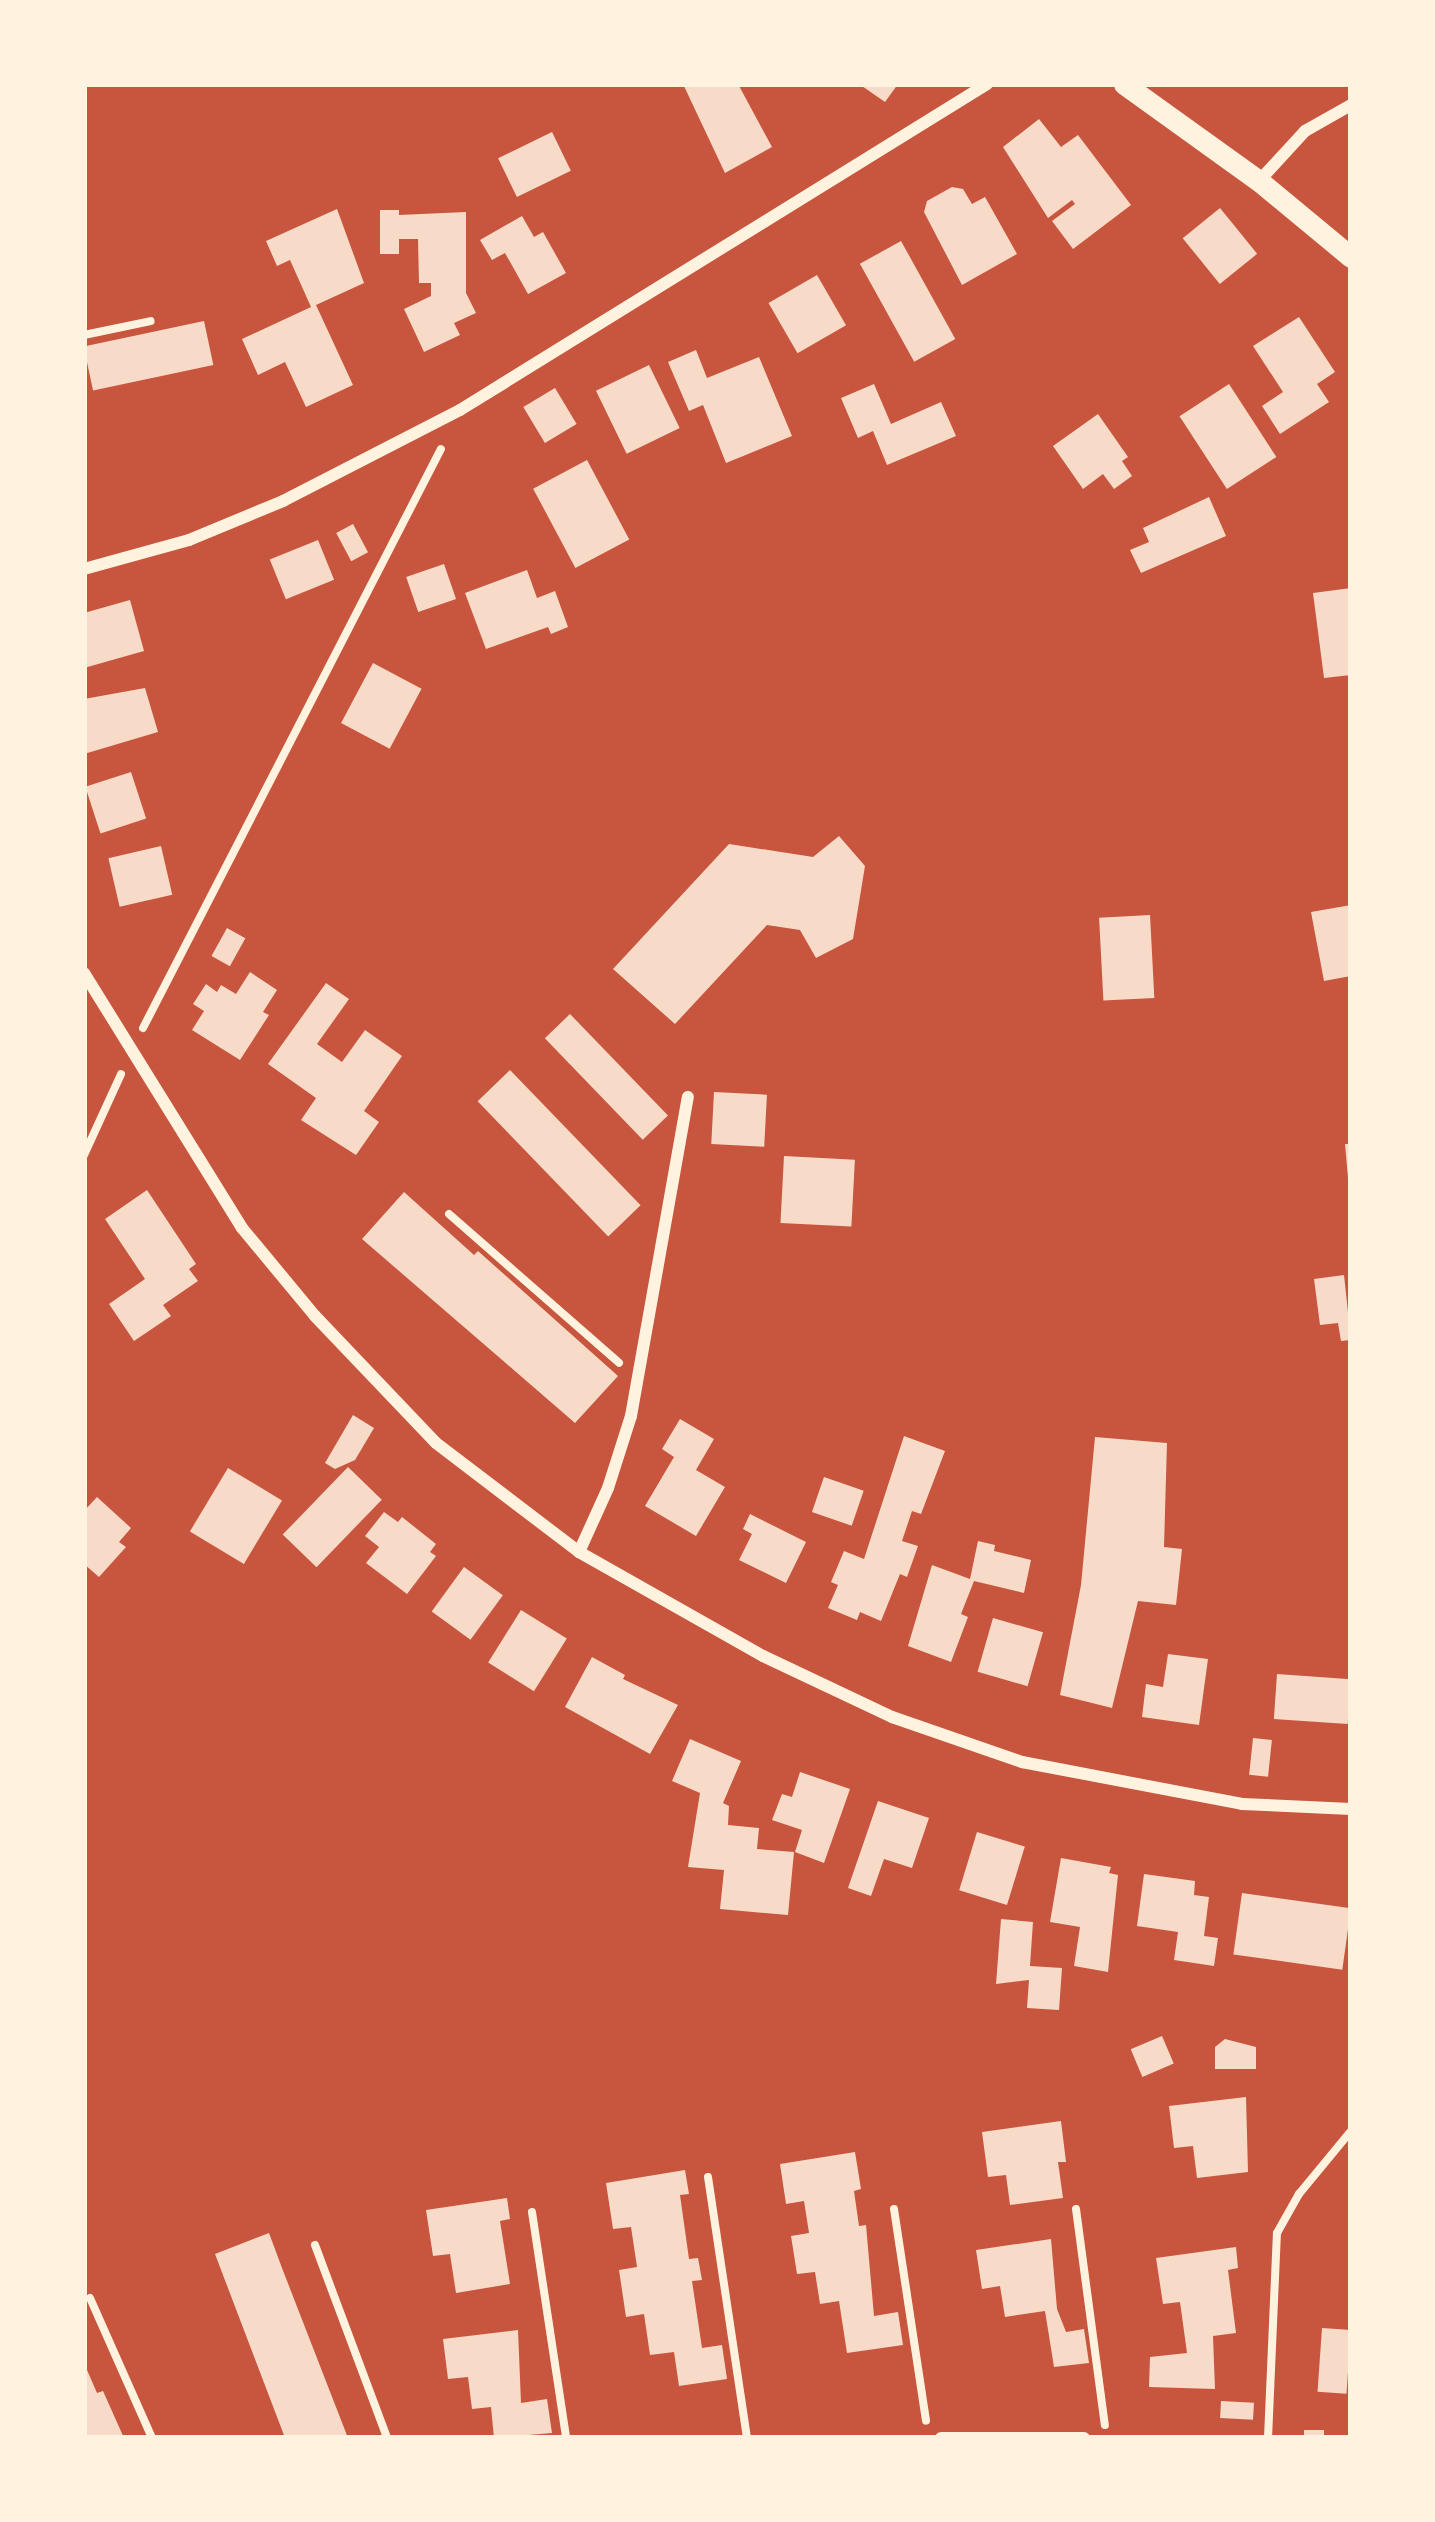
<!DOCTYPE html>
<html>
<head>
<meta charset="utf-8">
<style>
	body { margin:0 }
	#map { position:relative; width:1435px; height:2522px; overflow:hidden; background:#c8553d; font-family:"Source Sans 3",sans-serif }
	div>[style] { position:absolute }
	.building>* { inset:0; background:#f7dbc8; transform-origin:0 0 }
	.path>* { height:8px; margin:-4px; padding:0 4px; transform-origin:4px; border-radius:4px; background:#fff3e0 }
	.minor>* { height:12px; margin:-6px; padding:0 6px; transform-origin:6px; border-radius:6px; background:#fff3e0 }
	.tertiary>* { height:21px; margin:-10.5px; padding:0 10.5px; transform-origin:10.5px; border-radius:10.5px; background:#fff3e0 }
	span { translate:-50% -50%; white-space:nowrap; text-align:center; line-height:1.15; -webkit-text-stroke:9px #fff3e0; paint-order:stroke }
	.frame { position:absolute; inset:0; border:87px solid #fff3e0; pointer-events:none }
</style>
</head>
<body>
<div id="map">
	<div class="building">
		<i style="clip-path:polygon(683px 84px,738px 84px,772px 147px,725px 173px)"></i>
		<i style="clip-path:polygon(859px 84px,898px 84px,885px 102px)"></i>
		<i style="clip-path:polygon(1039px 119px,1061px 147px,1078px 135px,1131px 205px,1073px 249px,1052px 221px,1075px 204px,1072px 200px,1048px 218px,1003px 147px)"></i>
		<i style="left:552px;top:132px;width:43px;height:60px;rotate:64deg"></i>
		<i style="clip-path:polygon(952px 187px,963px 189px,972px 204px,985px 197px,1017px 254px,962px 285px,924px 212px,927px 201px)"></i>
		<i style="left:1220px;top:208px;width:59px;height:48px;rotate:51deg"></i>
		<i style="clip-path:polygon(337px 209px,364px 283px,316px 305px,353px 385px,306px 407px,285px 362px,258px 375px,242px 339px,311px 307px,290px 260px,277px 266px,266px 241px)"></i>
		<i style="clip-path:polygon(380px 210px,399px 210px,399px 215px,466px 212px,466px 293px,476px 313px,454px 323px,460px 335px,424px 352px,404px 309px,431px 296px,431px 283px,419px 283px,418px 239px,399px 239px,399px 254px,380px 254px)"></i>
		<i style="clip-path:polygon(522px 216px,534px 237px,543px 232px,566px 273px,528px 294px,505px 253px,492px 260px,480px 240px)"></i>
		<i style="left:901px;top:241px;width:112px;height:47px;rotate:61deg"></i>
		<i style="left:817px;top:275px;width:58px;height:56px;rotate:60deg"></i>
		<i style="clip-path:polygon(1299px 317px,1335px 372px,1317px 384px,1329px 402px,1280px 434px,1262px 406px,1283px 392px,1253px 346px)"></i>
		<i style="left:204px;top:321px;width:45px;height:123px;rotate:78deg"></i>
		<i style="clip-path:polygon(696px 350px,707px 378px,759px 357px,792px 436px,726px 463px,703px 405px,689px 411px,668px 362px)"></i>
		<i style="left:649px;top:365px;width:70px;height:59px;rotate:64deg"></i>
		<i style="clip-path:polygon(874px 384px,891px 424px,941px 402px,956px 436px,887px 465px,873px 431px,858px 438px,841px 398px)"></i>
		<i style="left:1229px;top:384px;width:87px;height:59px;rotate:57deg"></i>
		<i style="left:555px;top:388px;width:42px;height:37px;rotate:59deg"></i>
		<i style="clip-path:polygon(1098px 414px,1128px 457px,1122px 461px,1132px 476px,1114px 489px,1103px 474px,1083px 489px,1053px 446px)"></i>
		<i style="left:587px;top:460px;width:90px;height:61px;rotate:62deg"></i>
		<i style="clip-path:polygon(1209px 497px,1226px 536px,1141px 573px,1130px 550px,1149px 542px,1143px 528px)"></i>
		<i style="left:353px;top:524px;width:32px;height:19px;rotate:62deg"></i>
		<i style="left:318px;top:540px;width:43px;height:52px;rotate:68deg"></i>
		<i style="left:444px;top:564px;width:37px;height:40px;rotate:71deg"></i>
		<i style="clip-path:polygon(527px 570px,537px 598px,555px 591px,568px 627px,551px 634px,548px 627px,486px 649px,465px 593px)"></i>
		<i style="clip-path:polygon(1351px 588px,1351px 675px,1324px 678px,1313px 593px)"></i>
		<i style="clip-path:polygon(130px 600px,144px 651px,84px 668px,84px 613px)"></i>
		<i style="left:373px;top:663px;width:55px;height:68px;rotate:28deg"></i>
		<i style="clip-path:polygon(145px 688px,158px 732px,84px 754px,84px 699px)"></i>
		<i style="left:131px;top:772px;width:49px;height:48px;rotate:72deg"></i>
		<i style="clip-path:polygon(839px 836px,865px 866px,853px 939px,816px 958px,800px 930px,767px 925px,675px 1024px,613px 969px,729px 844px,813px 857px)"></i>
		<i style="left:161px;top:846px;width:50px;height:54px;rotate:77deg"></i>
		<i style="clip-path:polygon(1351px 905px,1351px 976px,1324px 981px,1311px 912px)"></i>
		<i style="left:1150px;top:915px;width:83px;height:51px;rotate:87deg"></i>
		<i style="left:227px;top:928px;width:21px;height:32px;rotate:29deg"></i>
		<i style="clip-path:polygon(250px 972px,277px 990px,263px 1012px,269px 1015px,240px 1060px,192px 1030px,204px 1011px,193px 1004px,206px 984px,217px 992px,221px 985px,236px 994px)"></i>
		<i style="clip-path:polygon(326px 983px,349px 999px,317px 1044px,342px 1062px,365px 1030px,402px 1056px,364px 1111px,379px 1122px,356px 1155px,301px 1120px,316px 1098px,268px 1064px)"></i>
		<i style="left:570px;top:1014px;width:141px;height:35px;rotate:46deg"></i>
		<i style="left:510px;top:1070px;width:188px;height:45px;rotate:46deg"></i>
		<i style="left:714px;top:1092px;width:53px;height:52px;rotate:3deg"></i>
		<i style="clip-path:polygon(1345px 1144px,1351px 1144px,1351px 1178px,1348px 1178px)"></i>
		<i style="left:784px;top:1156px;width:71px;height:67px;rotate:3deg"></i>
		<i style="clip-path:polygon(147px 1190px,196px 1264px,189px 1269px,198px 1281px,163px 1305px,171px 1316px,134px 1341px,109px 1304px,145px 1279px,105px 1219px)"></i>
		<i style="clip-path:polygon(404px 1192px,474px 1255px,478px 1251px,618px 1376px,575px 1423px,362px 1239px)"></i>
		<i style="clip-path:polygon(1344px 1275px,1351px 1340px,1341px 1341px,1338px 1323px,1320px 1325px,1314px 1279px)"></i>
		<i style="clip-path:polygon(353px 1415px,374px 1428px,355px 1460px,335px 1469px,325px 1463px)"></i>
		<i style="clip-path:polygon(680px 1419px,714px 1439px,696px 1470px,725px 1487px,696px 1536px,645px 1506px,674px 1457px,662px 1449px)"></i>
		<i style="clip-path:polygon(904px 1436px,945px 1451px,921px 1514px,912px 1511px,902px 1541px,918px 1546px,907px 1577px,900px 1574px,881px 1621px,860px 1612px,857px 1620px,828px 1608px,838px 1585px,831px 1582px,844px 1551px,864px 1559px)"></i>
		<i style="clip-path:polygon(1095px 1437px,1167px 1443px,1164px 1547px,1182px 1549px,1176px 1605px,1138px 1601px,1112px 1708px,1060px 1695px,1081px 1585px)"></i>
		<i style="left:348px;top:1467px;width:47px;height:94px;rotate:44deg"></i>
		<i style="left:228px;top:1468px;width:63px;height:74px;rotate:31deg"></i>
		<i style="left:824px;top:1477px;width:42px;height:37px;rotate:19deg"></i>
		<i style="clip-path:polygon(97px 1497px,131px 1528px,119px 1542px,126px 1547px,99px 1577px,84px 1564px,84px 1511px)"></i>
		<i style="clip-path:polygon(384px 1512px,398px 1522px,402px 1517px,436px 1544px,430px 1552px,436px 1556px,407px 1594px,366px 1563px,379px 1547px,365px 1536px)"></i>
		<i style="clip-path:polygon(750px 1514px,806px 1542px,786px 1583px,739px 1560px,752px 1534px,743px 1529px)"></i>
		<i style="clip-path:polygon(978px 1541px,995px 1545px,994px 1551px,1031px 1560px,1024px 1593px,974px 1581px,961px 1614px,968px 1617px,951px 1662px,908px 1646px,932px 1565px,970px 1579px)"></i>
		<i style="left:464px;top:1567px;width:48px;height:55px;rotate:36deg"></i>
		<i style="left:521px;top:1610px;width:54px;height:62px;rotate:32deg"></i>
		<i style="left:993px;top:1618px;width:52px;height:56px;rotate:16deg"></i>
		<i style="clip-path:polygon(1168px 1654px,1208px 1659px,1199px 1725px,1142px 1717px,1146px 1684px,1163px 1687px)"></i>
		<i style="clip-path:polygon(592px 1657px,625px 1675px,623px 1679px,678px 1705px,650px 1754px,565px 1707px)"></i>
		<i style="left:1277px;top:1674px;width:74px;height:45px;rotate:4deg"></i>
		<i style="left:1253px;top:1738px;width:19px;height:37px;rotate:6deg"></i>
		<i style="clip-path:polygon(690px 1739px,741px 1761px,723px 1803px,729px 1806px,728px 1825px,759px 1828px,757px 1849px,794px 1852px,788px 1915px,720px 1909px,724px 1870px,688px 1867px,700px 1793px,672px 1781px)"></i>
		<i style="clip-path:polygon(800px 1772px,850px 1789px,824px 1863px,795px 1852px,802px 1830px,772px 1820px,782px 1794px,792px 1797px)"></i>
		<i style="clip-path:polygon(878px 1801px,929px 1818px,912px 1868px,884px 1859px,871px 1896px,848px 1888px)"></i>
		<i style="left:977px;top:1832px;width:50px;height:61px;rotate:17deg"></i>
		<i style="clip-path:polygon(1061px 1858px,1111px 1867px,1109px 1873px,1118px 1875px,1108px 1972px,1074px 1966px,1080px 1927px,1050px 1922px)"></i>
		<i style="clip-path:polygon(1144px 1874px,1195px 1881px,1194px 1895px,1209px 1897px,1204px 1936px,1218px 1938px,1214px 1966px,1174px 1960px,1178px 1932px,1137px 1926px)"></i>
		<i style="left:1242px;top:1893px;width:110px;height:62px;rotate:8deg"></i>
		<i style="clip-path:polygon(1001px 1919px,1033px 1922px,1030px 1966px,1062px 1968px,1059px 2010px,1027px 2008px,1029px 1980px,996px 1984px)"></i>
		<i style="left:1162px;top:2036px;width:30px;height:34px;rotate:67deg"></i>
		<i style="clip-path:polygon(1225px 2039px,1256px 2047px,1256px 2069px,1215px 2069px,1215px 2047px)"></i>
		<i style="clip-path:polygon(1246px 2097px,1248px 2172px,1197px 2178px,1193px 2146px,1174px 2148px,1169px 2106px)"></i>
		<i style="clip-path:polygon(1061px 2121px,1066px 2162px,1058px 2162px,1063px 2198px,1010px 2205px,1006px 2175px,988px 2177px,982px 2132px)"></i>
		<i style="clip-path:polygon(855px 2152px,861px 2189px,854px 2191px,859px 2226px,866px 2225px,874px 2316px,898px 2312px,903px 2345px,847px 2353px,839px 2301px,820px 2304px,815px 2272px,797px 2274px,791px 2236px,809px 2233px,804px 2201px,786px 2204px,780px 2164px)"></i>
		<i style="clip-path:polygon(685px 2170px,689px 2194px,680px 2195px,689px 2259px,698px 2258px,702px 2280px,692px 2281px,702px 2348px,722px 2345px,727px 2379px,679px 2386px,674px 2352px,650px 2355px,644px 2314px,626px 2317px,619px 2270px,637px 2267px,631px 2227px,613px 2229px,606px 2183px)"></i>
		<i style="clip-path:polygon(507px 2198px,510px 2219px,500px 2221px,510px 2284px,456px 2293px,450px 2254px,433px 2256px,426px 2210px)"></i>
		<i style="clip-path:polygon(269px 2233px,282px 2268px,348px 2438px,285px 2438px,282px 2430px,215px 2254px)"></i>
		<i style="clip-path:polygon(1051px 2239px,1057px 2309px,1066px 2332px,1084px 2329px,1089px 2363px,1054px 2367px,1045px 2311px,1005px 2317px,1000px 2286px,982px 2289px,976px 2250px)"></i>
		<i style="clip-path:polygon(1236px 2247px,1238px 2268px,1228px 2270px,1236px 2333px,1213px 2336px,1215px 2389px,1149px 2387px,1150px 2357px,1187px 2353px,1180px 2302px,1163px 2304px,1156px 2258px)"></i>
		<i style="left:1322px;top:2328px;width:29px;height:64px;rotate:4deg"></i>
		<i style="clip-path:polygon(518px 2330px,521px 2403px,547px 2399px,552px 2433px,494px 2438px,491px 2407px,472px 2409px,468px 2377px,448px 2379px,443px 2339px)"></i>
		<i style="clip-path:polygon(84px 2363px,97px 2393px,103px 2391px,124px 2438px,84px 2438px)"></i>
		<i style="left:1221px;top:2401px;width:33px;height:17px;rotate:3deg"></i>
		<i style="left:1304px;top:2430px;width:20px;height:8px"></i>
	</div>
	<div class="path">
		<i style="left:84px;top:335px;width:68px;rotate:-11.8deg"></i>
		<i style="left:143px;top:1028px;width:651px;rotate:-62.77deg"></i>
		<i style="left:84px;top:1155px;width:89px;rotate:-65.4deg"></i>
		<i style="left:449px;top:1214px;width:226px;rotate:41.2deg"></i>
		<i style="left:708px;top:2177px;width:264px;rotate:81.5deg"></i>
		<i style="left:894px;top:2209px;width:214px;rotate:81.4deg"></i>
		<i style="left:1076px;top:2209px;width:218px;rotate:82.4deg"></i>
		<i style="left:532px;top:2212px;width:229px;rotate:81.4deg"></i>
		<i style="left:315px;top:2245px;width:206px;rotate:69.5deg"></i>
		<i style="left:90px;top:2298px;width:153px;rotate:66.1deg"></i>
		<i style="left:1268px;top:2438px;width:205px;rotate:-87.5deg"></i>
		<i style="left:1277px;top:2233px;width:45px;rotate:-60.6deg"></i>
		<i style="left:1299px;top:2194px;width:82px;rotate:-50.5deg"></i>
	</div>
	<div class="minor">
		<i style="left:1259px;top:181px;width:68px;rotate:-47.4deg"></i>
		<i style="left:1305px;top:131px;width:53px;rotate:-29.5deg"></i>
		<i style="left:84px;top:569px;width:109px;rotate:-15.4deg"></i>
		<i style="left:189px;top:540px;width:102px;rotate:-22.5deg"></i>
		<i style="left:283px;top:501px;width:199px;rotate:-27.2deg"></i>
		<i style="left:460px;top:410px;width:620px;rotate:-31.74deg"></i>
		<i style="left:84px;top:973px;width:300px;rotate:58.2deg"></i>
		<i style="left:242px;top:1228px;width:114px;rotate:50.3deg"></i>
		<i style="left:315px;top:1316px;width:175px;rotate:46.4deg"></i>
		<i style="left:436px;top:1443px;width:180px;rotate:37.3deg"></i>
		<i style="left:579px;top:1552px;width:211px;rotate:29.5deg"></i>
		<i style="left:763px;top:1656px;width:143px;rotate:25.3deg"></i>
		<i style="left:892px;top:1717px;width:138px;rotate:19.1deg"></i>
		<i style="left:1022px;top:1762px;width:224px;rotate:10.8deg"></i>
		<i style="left:1242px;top:1804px;width:109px;rotate:2.6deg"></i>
		<i style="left:579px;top:1552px;width:70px;rotate:-65.6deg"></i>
		<i style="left:608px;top:1488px;width:76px;rotate:-72.3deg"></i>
		<i style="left:631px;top:1416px;width:324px;rotate:-79.9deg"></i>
		<i style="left:941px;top:2438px;width:143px"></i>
	</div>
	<div class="tertiary">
		<i style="left:1124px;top:84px;width:166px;rotate:35.7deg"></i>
		<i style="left:1259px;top:181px;width:119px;rotate:39.6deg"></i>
	</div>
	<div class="frame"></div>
</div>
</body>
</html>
